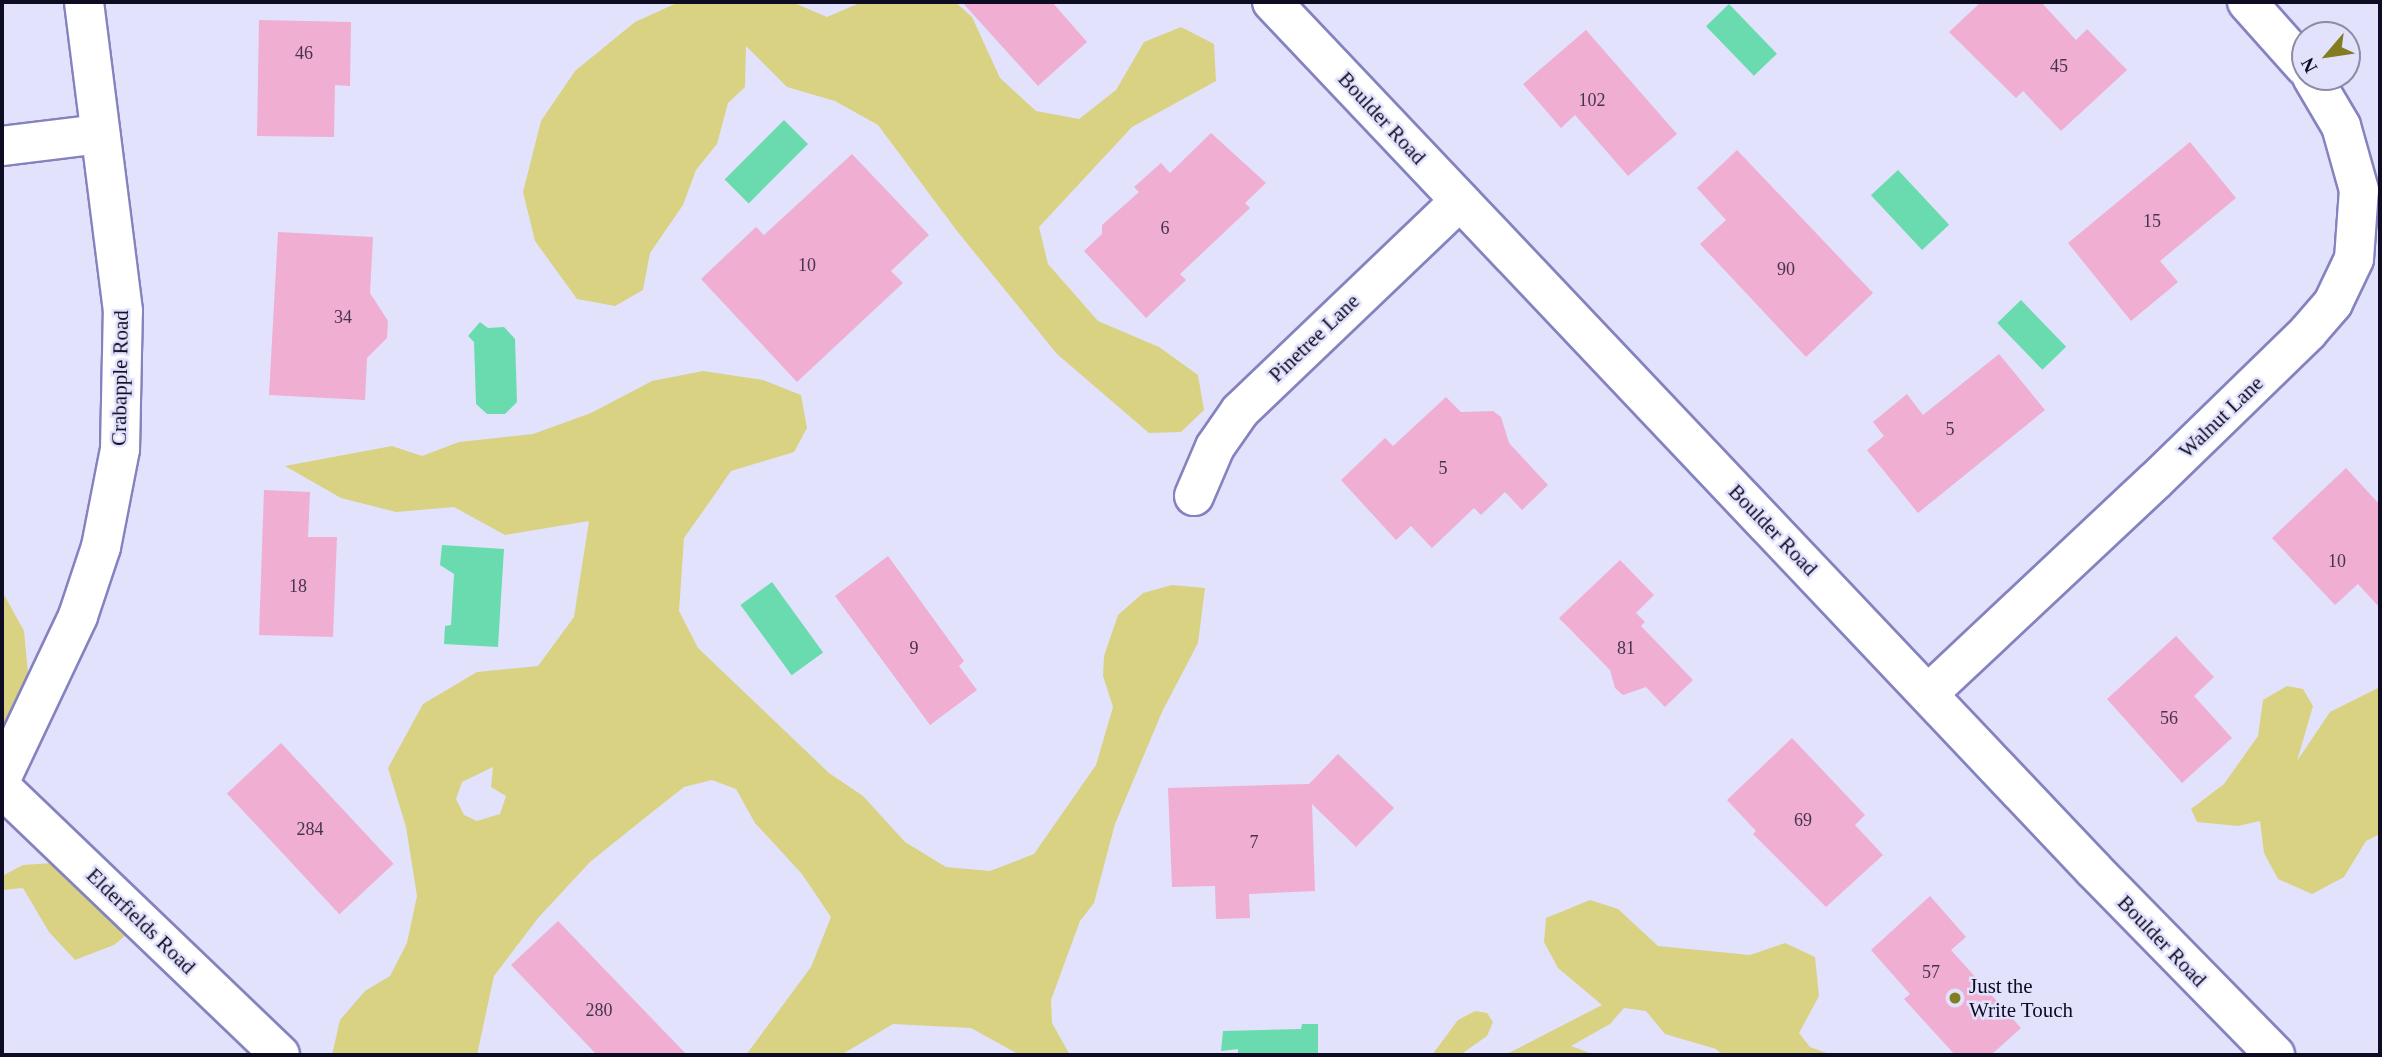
<!DOCTYPE html>
<html>
<head>
<meta charset="utf-8">
<style>
	body { margin:0 }
	#map { position:relative; width:2382px; height:1057px; overflow:hidden; background:#e2e2fd; font-family:"Times New Roman",serif }
	div>[style] { position:absolute }
	.green>* { inset:0; background:#d8d282 }
	.water>* { inset:0; background:#6adbae; transform-origin:0 0 }
	.building>* { inset:0; background:#efaed2; transform-origin:0 0 }
	.roads { filter:drop-shadow(2px 0 #8583bf) drop-shadow(-2px 0 #8583bf) drop-shadow(0 2px #8583bf) drop-shadow(0 -2px #8583bf) }
	.minor>* { height:38px; margin:-19px; padding:0 19px; transform-origin:19px; border-radius:19px; background:#fff }
	.dots>* { width:19px; height:19px; translate:-50% -50%; box-sizing:border-box; border:4px solid #e2e2fd; border-radius:50% }
	span { translate:-50% -50%; white-space:nowrap; text-align:center; line-height:1.15; -webkit-text-stroke:5px #e2e2fd; paint-order:stroke }
	.number-label { font-size:18px; color:#46344e }
	.number-label span { -webkit-text-stroke-width:0 }
	.street-label { font-size:21px; color:#0e0c22 }
	.poi-label { font-size:21px; color:#0e0c22 }
	.left { translate:0 -50%; text-align:left }
	.frame { position:absolute; inset:0; border:4px solid #0e0c22; pointer-events:none }
	.north { position:absolute; left:2291px; top:21px; width:70px; height:70px; box-sizing:border-box; background:#e2e2fd; border:2px solid #8d8ca5; border-radius:50%; rotate:241deg; font-size:19px; font-weight:700; line-height:28px; text-align:center; color:#0e0c22 }
	.north::after { content:''; display:block; margin:auto; width:24px; height:32px; background:#837c22; clip-path:polygon(50% 0,100% 100%,50% 72%,0 100%) }
</style>
</head>
<body>
<div id="map">
	<div class="green">
		<i style="clip-path:polygon(679px 2px,792px 2px,827px 17px,862px 2px,955px 2px,972px 17px,1000px 78px,1036px 111px,1079px 119px,1116px 90px,1144px 42px,1181px 27px,1214px 44px,1216px 81px,1132px 127px,1039px 227px,1048px 264px,1098px 321px,1159px 347px,1198px 375px,1204px 410px,1181px 432px,1149px 433px,1057px 354px,957px 231px,878px 125px,835px 101px,787px 87px,746px 46px,745px 87px,728px 103px,717px 144px,696px 170px,683px 205px,650px 253px,643px 290px,615px 306px,577px 299px,535px 241px,523px 192px,541px 121px,575px 71px,635px 22px)"></i>
		<i style="clip-path:polygon(evenodd,703px 371px,763px 380px,801px 395px,807px 428px,794px 452px,731px 471px,713px 497px,684px 538px,679px 611px,698px 648px,829px 773px,863px 796px,905px 842px,946px 867px,990px 871px,1034px 854px,1096px 765px,1113px 707px,1103px 676px,1104px 656px,1118px 615px,1143px 593px,1172px 585px,1205px 588px,1198px 643px,1162px 712px,1115px 824px,1094px 903px,1080px 921px,1051px 1000px,1052px 1023px,1070px 1055px,1020px 1055px,971px 1028px,893px 1024px,841px 1055px,746px 1055px,811px 967px,831px 917px,802px 874px,755px 823px,736px 789px,712px 780px,684px 787px,641px 821px,590px 862px,538px 918px,494px 976px,477px 1055px,332px 1055px,340px 1020px,365px 991px,390px 976px,407px 943px,417px 896px,406px 827px,388px 768px,423px 704px,477px 672px,538px 666px,574px 617px,589px 521px,505px 535px,454px 507px,396px 512px,341px 498px,285px 466px,392px 446px,422px 456px,459px 442px,533px 434px,591px 413px,652px 381px,703px 371px,493px 767px,491px 787px,506px 796px,500px 814px,477px 821px,464px 815px,456px 799px,462px 782px,493px 767px)"></i>
		<i style="clip-path:polygon(2px 591px,24px 631px,28px 673px,19px 711px,2px 741px)"></i>
		<i style="clip-path:polygon(2287px 686px,2303px 689px,2313px 706px,2297px 761px,2330px 712px,2380px 687px,2380px 834px,2366px 841px,2344px 877px,2312px 894px,2278px 879px,2264px 853px,2260px 821px,2238px 826px,2197px 822px,2191px 809px,2224px 784px,2258px 736px,2263px 700px)"></i>
		<i style="clip-path:polygon(67px 862px,100px 863px,122px 873px,134px 895px,132px 930px,114px 945px,75px 960px,49px 932px,23px 888px,2px 890px,2px 876px,23px 865px)"></i>
		<i style="clip-path:polygon(1590px 900px,1618px 909px,1658px 946px,1750px 955px,1785px 943px,1815px 957px,1819px 996px,1799px 1033px,1810px 1047px,1832px 1055px,1723px 1055px,1716px 1049px,1665px 1034px,1646px 1011px,1624px 1008px,1610px 1024px,1571px 1046px,1595px 1055px,1505px 1055px,1602px 1005px,1558px 968px,1544px 942px,1546px 918px)"></i>
		<i style="clip-path:polygon(1475px 1011px,1487px 1013px,1493px 1022px,1487px 1036px,1460px 1055px,1432px 1055px,1458px 1020px)"></i>
	</div>
	<div class="water">
		<i style="left:1729px;top:4px;width:69px;height:32px;rotate:46deg"></i>
		<i style="left:784px;top:120px;width:34px;height:84px;rotate:45deg"></i>
		<i style="left:1898px;top:170px;width:75px;height:37px;rotate:47deg"></i>
		<i style="left:2021px;top:300px;width:65px;height:33px;rotate:46deg"></i>
		<i style="clip-path:polygon(480px 322px,488px 328px,504px 327px,515px 339px,517px 402px,505px 414px,487px 414px,476px 404px,474px 342px,468px 336px)"></i>
		<i style="clip-path:polygon(442px 545px,504px 549px,498px 647px,444px 644px,445px 626px,451px 625px,454px 574px,440px 565px)"></i>
		<i style="left:772px;top:582px;width:87px;height:39px;rotate:54deg"></i>
		<i style="clip-path:polygon(1302px 1024px,1318px 1024px,1318px 1055px,1238px 1055px,1238px 1049px,1221px 1051px,1223px 1031px,1301px 1029px)"></i>
	</div>
	<div class="building">
		<i style="clip-path:polygon(962px 2px,1052px 2px,1087px 42px,1038px 86px)"></i>
		<i style="clip-path:polygon(1981px 2px,2041px 2px,2076px 40px,2087px 29px,2127px 70px,2061px 131px,2023px 91px,2016px 98px,1949px 32px)"></i>
		<i style="clip-path:polygon(259px 20px,351px 22px,350px 86px,335px 85px,334px 137px,257px 136px)"></i>
		<i style="clip-path:polygon(1586px 30px,1677px 134px,1628px 176px,1575px 115px,1561px 128px,1523px 84px)"></i>
		<i style="clip-path:polygon(1211px 133px,1266px 183px,1245px 203px,1250px 208px,1180px 274px,1186px 280px,1146px 318px,1084px 251px,1102px 234px,1102px 225px,1139px 192px,1134px 187px,1161px 163px,1170px 173px)"></i>
		<i style="clip-path:polygon(2190px 142px,2236px 198px,2160px 261px,2178px 282px,2131px 321px,2068px 243px)"></i>
		<i style="clip-path:polygon(1737px 150px,1873px 293px,1806px 357px,1700px 244px,1726px 220px,1697px 188px)"></i>
		<i style="clip-path:polygon(852px 154px,929px 235px,891px 271px,903px 283px,797px 382px,701px 279px,756px 227px,764px 235px)"></i>
		<i style="clip-path:polygon(278px 232px,373px 237px,370px 293px,388px 321px,387px 338px,367px 358px,365px 400px,269px 395px)"></i>
		<i style="clip-path:polygon(1999px 354px,2045px 410px,1918px 513px,1867px 450px,1884px 436px,1873px 422px,1907px 394px,1923px 415px)"></i>
		<i style="clip-path:polygon(1446px 397px,1461px 412px,1493px 411px,1501px 417px,1509px 443px,1548px 485px,1522px 510px,1505px 492px,1481px 515px,1474px 508px,1432px 548px,1411px 526px,1396px 540px,1341px 480px,1385px 438px,1393px 446px)"></i>
		<i style="clip-path:polygon(2346px 468px,2380px 505px,2380px 608px,2358px 584px,2335px 605px,2272px 538px)"></i>
		<i style="clip-path:polygon(264px 490px,310px 492px,308px 537px,337px 537px,333px 637px,259px 635px)"></i>
		<i style="clip-path:polygon(888px 556px,964px 661px,959px 666px,977px 690px,930px 725px,835px 596px)"></i>
		<i style="clip-path:polygon(1620px 560px,1654px 595px,1636px 613px,1645px 622px,1641px 626px,1693px 680px,1665px 707px,1646px 687px,1623px 695px,1615px 688px,1610px 670px,1559px 618px)"></i>
		<i style="clip-path:polygon(2176px 636px,2214px 677px,2194px 696px,2232px 738px,2182px 783px,2107px 699px)"></i>
		<i style="clip-path:polygon(1792px 738px,1865px 815px,1855px 825px,1883px 855px,1826px 907px,1753px 834px,1756px 831px,1727px 800px)"></i>
		<i style="left:281px;top:743px;width:165px;height:74px;rotate:47deg"></i>
		<i style="clip-path:polygon(1338px 754px,1394px 808px,1356px 847px,1312px 804px,1315px 891px,1249px 894px,1250px 918px,1216px 919px,1215px 886px,1172px 887px,1168px 788px,1309px 784px)"></i>
		<i style="clip-path:polygon(1930px 896px,1966px 937px,1951px 950px,2021px 1028px,1991px 1055px,1955px 1055px,1904px 999px,1910px 994px,1871px 950px)"></i>
		<i style="clip-path:polygon(558px 921px,687px 1055px,597px 1055px,511px 965px)"></i>
	</div>
	<div class="roads">
		<div class="minor">
			<i style="left:1272px;top:2px;width:1195px;rotate:46.56deg"></i>
			<i style="left:2094px;top:870px;width:259px;rotate:45.6deg"></i>
			<i style="left:2247px;top:2px;width:87px;rotate:48.3deg"></i>
			<i style="left:2px;top:146px;width:99px;rotate:-7deg"></i>
			<i style="left:1194px;top:496px;width:53px;rotate:-66.8deg"></i>
			<i style="left:1215px;top:447px;width:44px;rotate:-55.2deg"></i>
			<i style="left:1240px;top:411px;width:304px;rotate:-43.7deg"></i>
			<i style="left:1929px;top:693px;width:310px;rotate:-43.2deg"></i>
			<i style="left:2155px;top:481px;width:214px;rotate:-44.2deg"></i>
			<i style="left:2308px;top:332px;width:38px;rotate:-49deg"></i>
			<i style="left:2333px;top:303px;width:49px;rotate:-64.5deg"></i>
			<i style="left:2354px;top:259px;width:69px;rotate:-85.9deg"></i>
			<i style="left:2359px;top:190px;width:66px;rotate:-105.7deg"></i>
			<i style="left:2341px;top:126px;width:57px;rotate:-120.6deg"></i>
			<i style="left:2px;top:777px;width:178px;rotate:-64.7deg"></i>
			<i style="left:78px;top:616px;width:73px;rotate:-71.6deg"></i>
			<i style="left:101px;top:547px;width:100px;rotate:-79deg"></i>
			<i style="left:120px;top:449px;width:138px;rotate:-88.8deg"></i>
			<i style="left:123px;top:311px;width:311px;rotate:-97.2deg"></i>
			<i style="left:2px;top:788px;width:385px;rotate:43.8deg"></i>
		</div>
	</div>
	<div class="dots">
		<i style="left:1955px;top:998px;background:#837c22"></i>
	</div>
	<div class="number-label">
		<span style="left:304px;top:53px">46</span>
		<span style="left:2059px;top:66px">45</span>
		<span style="left:1592px;top:100px">102</span>
		<span style="left:2152px;top:221px">15</span>
		<span style="left:1165px;top:228px">6</span>
		<span style="left:807px;top:265px">10</span>
		<span style="left:1786px;top:269px">90</span>
		<span style="left:343px;top:317px">34</span>
		<span style="left:1950px;top:429px">5</span>
		<span style="left:1443px;top:468px">5</span>
		<span style="left:2337px;top:561px">10</span>
		<span style="left:298px;top:586px">18</span>
		<span style="left:914px;top:648px">9</span>
		<span style="left:1626px;top:648px">81</span>
		<span style="left:2169px;top:718px">56</span>
		<span style="left:1803px;top:820px">69</span>
		<span style="left:310px;top:829px">284</span>
		<span style="left:1254px;top:842px">7</span>
		<span style="left:1931px;top:972px">57</span>
		<span style="left:599px;top:1010px">280</span>
	</div>
	<div class="street-label">
		<span style="left:1382px;top:118px;rotate:47deg">Boulder Road</span>
		<span style="left:1314px;top:338px;rotate:-44deg">Pinetree Lane</span>
		<span style="left:120px;top:378px;rotate:-89deg">Crabapple Road</span>
		<span style="left:2221px;top:417px;rotate:-44deg">Walnut Lane</span>
		<span style="left:1773px;top:530px;rotate:46deg">Boulder Road</span>
		<span style="left:141px;top:921px;rotate:44deg">Elderfields Road</span>
		<span style="left:2162px;top:941px;rotate:46deg">Boulder Road</span>
	</div>
	<div class="poi-label">
		<span class="left" style="left:1969px;top:998px">Just the<br>Write Touch</span>
	</div>
	<div class="frame"></div>
	<div class="north">N</div>
</div>
</body>
</html>
